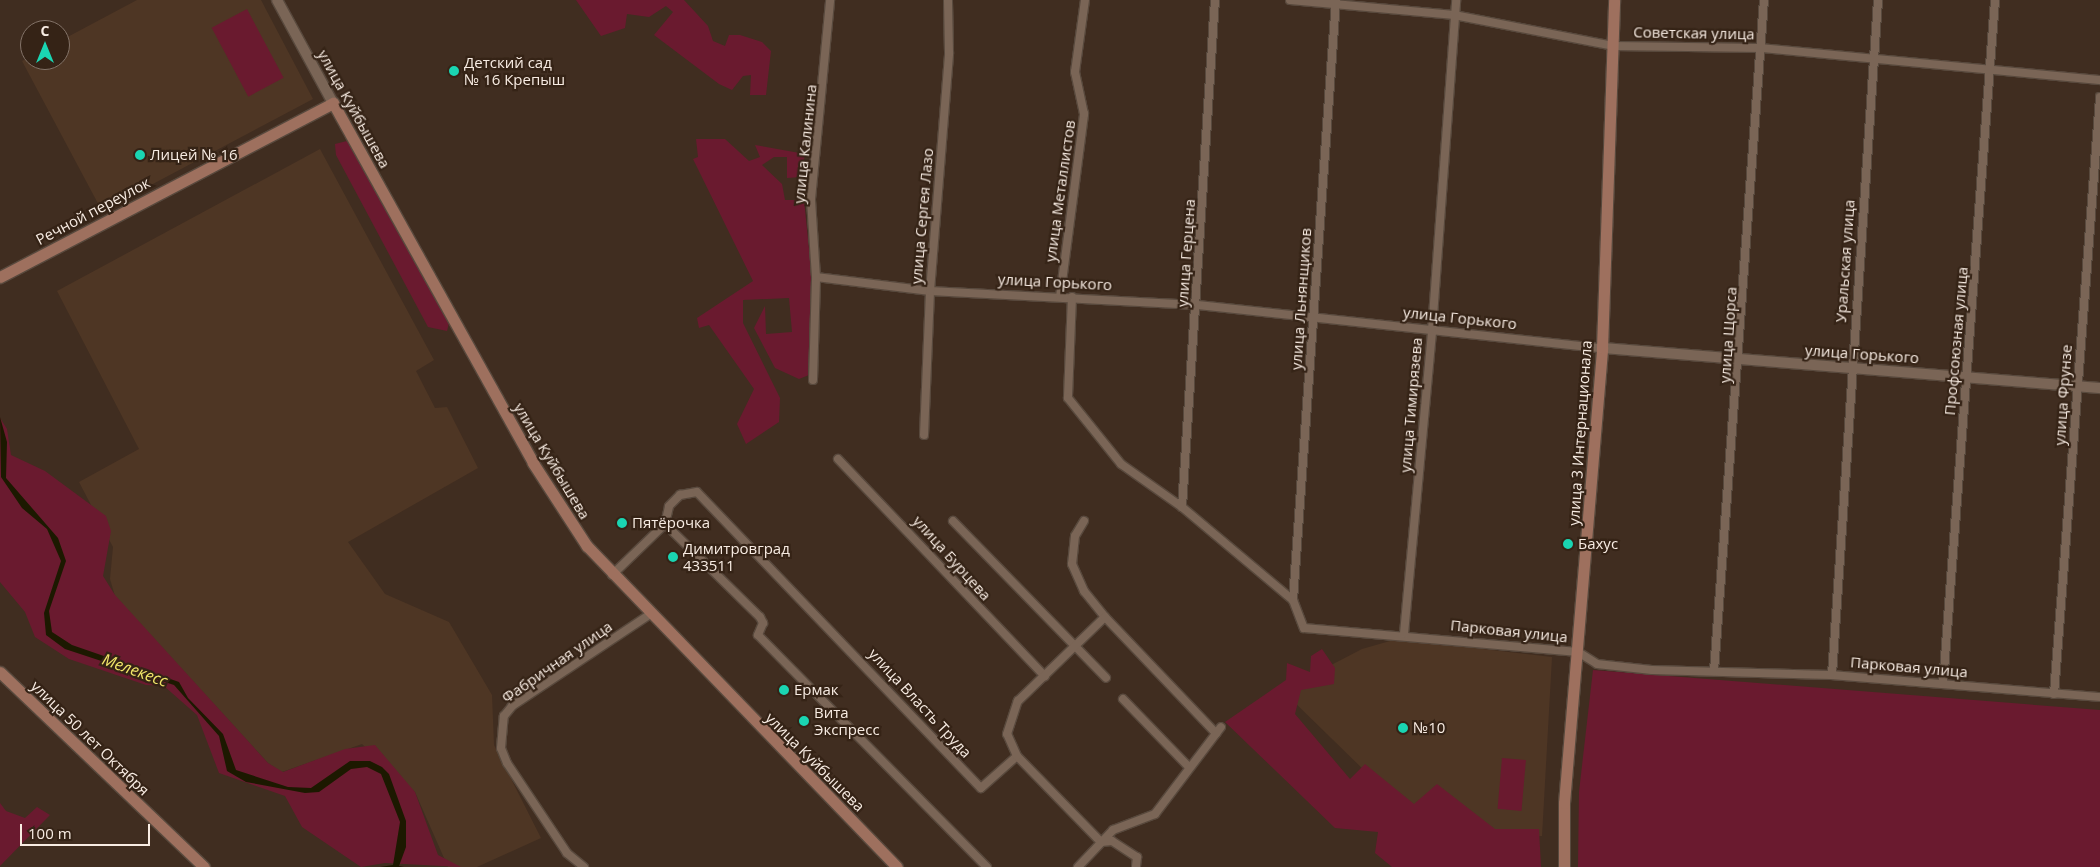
<!DOCTYPE html>
<html>
<head>
<meta charset="utf-8">
<style>
	body { margin:0 }
	#map { position:relative; width:2100px; height:867px; overflow:hidden; background:#402d20; font-family:"Open Sans",sans-serif }
	div>[style] { position:absolute }
	.built>* { inset:0; background:#4e3624 }
	.green>* { inset:0; background:#6a1a2f; transform-origin:0 0 }
	.water>* { inset:0; background:#1c1900 }
	.roads { filter:drop-shadow(1px 0 #58493d) drop-shadow(-1px 0 #58493d) drop-shadow(0 1px #58493d) drop-shadow(0 -1px #58493d) }
	.minor>* { height:8px; margin:-4px; padding:0 4px; transform-origin:4px; border-radius:4px; background:#7a6556 }
	.tertiary>* { height:10px; margin:-5px; padding:0 5px; transform-origin:5px; border-radius:5px; background:#7a6556 }
	.secondary>* { height:11px; margin:-5.5px; padding:0 5.5px; transform-origin:5.5px; border-radius:5.5px; background:#9e705e }
	.dots>* { width:14px; height:14px; translate:-50% -50%; box-sizing:border-box; border:2px solid #352316; border-radius:50% }
	span { translate:-50% -50%; white-space:nowrap; text-align:center; line-height:1.15; -webkit-text-stroke:4.5px #352316; paint-order:stroke }
	.street-label { font-size:15px; color:#f8ece3 }
	.poi-label { font-size:15px; color:#f8ece3 }
	.left { translate:0 -50%; text-align:left }
	.water-label { font-size:16px; color:#f3e76a; font-style:italic }
	.north { position:absolute; left:20px; top:20px; width:50px; height:50px; box-sizing:border-box; background:#352316; border:1px solid #837368; border-radius:50%; rotate:0deg; font-size:14px; font-weight:700; line-height:20px; text-align:center; color:#f8ece3 }
	.north::after { content:''; display:block; margin:auto; width:18px; height:22px; background:#1ad5b2; clip-path:polygon(50% 0,100% 100%,50% 72%,0 100%) }
	.scale { position:absolute; left:20px; top:824px; width:130px; height:22px; box-sizing:border-box; border:2px solid #f8ece3; border-top:0; padding-left:6px; font-size:15px; line-height:18px; white-space:nowrap; color:#f8ece3; -webkit-text-stroke:4px #352316; paint-order:stroke }
</style>
</head>
<body>
<div id="map">
	<div class="built">
		<i style="clip-path:polygon(137px 0,261px 0,313px 99px,102px 211px,22px 61px,30px 57px,60px 60px,60px 41px)"></i>
		<i style="clip-path:polygon(320px 149px,434px 360px,416px 371px,435px 408px,447px 407px,478px 468px,348px 542px,385px 594px,449px 622px,492px 695px,494px 745px,541px 838px,477px 867px,448px 867px,415px 792px,362px 744px,282px 772px,268px 763px,115px 596px,110px 579px,113px 547px,79px 482px,139px 449px,57px 291px)"></i>
		<i style="clip-path:polygon(1397px 639px,1552px 657px,1542px 836px,1489px 835px,1410px 815px,1288px 696px,1312px 675px,1362px 649px)"></i>
	</div>
	<div class="green">
		<i style="clip-path:polygon(576px 0,684px 0,708px 26px,713px 41px,725px 46px,729px 35px,740px 35px,762px 42px,771px 51px,766px 95px,750px 95px,751px 75px,743px 76px,732px 90px,719px 84px,654px 35px,673px 12px,666px 6px,649px 17px,627px 14px,625px 28px,601px 36px)"></i>
		<i style="left:247px;top:9px;width:78px;height:40px;rotate:62deg"></i>
		<i style="clip-path:polygon(696px 139px,725px 139px,749px 161px,760px 157px,755px 145px,805px 154px,801px 177px,787px 178px,787px 157px,774px 157px,762px 165px,782px 184px,785px 200px,804px 200px,812px 278px,809px 375px,799px 379px,775px 368px,754px 328px,765px 306px,766px 334px,792px 332px,789px 298px,743px 300px,743px 323px,780px 398px,779px 422px,746px 444px,737px 424px,754px 389px,709px 325px,699px 328px,697px 318px,753px 281px,693px 159px,698px 157px)"></i>
		<i style="clip-path:polygon(347px 141px,449px 323px,447px 331px,428px 327px,336px 155px,335px 144px)"></i>
		<i style="clip-path:polygon(0 418px,7px 429px,11px 455px,45px 471px,106px 516px,111px 531px,103px 576px,115px 595px,268px 763px,283px 772px,345px 749px,375px 745px,415px 792px,438px 855px,461px 867px,385px 863px,361px 867px,302px 827px,285px 796px,219px 773px,197px 715px,164px 686px,146px 685px,69px 659px,35px 637px,25px 612px,0 582px)"></i>
		<i style="clip-path:polygon(1322px 649px,1335px 668px,1334px 684px,1301px 690px,1295px 714px,1350px 779px,1365px 764px,1414px 804px,1437px 784px,1495px 829px,1539px 829px,1541px 867px,1392px 867px,1375px 853px,1378px 832px,1335px 828px,1225px 722px,1286px 680px,1287px 663px,1310px 672px,1311px 656px)"></i>
		<i style="clip-path:polygon(1593px 670px,2100px 710px,2100px 867px,1578px 867px,1579px 792px)"></i>
		<i style="left:1502px;top:758px;width:24px;height:51px;rotate:5deg"></i>
		<i style="clip-path:polygon(0 803px,6px 811px,25px 818px,37px 807px,50px 815px,0 866px)"></i>
	</div>
	<div class="water">
		<i style="clip-path:polygon(0 417px,7px 442px,6px 478px,58px 538px,66px 561px,49px 611px,52px 632px,72px 645px,179px 682px,188px 698px,223px 734px,236px 770px,288px 787px,311px 788px,350px 761px,370px 761px,382px 767px,389px 774px,406px 821px,406px 847px,399px 866px,404px 867px,380px 867px,393px 865px,400px 822px,381px 774px,367px 767px,351px 769px,319px 792px,305px 793px,246px 782px,227px 771px,219px 736px,174px 685px,65px 649px,46px 635px,44px 613px,61px 561px,47px 529px,22px 508px,1px 477px)"></i>
	</div>
	<div class="roads">
		<div class="minor">
			<i style="left:1290px;top:0;width:165px;rotate:5.2deg"></i>
			<i style="left:1454px;top:15px;width:162px;rotate:11deg"></i>
			<i style="left:1613px;top:46px;width:148px;rotate:0.8deg"></i>
			<i style="left:1761px;top:48px;width:341px;rotate:5.4deg"></i>
			<i style="left:816px;top:277px;width:115px;rotate:7deg"></i>
			<i style="left:930px;top:291px;width:267px;rotate:3deg"></i>
			<i style="left:1197px;top:305px;width:407px;rotate:6.1deg"></i>
			<i style="left:1060px;top:297px;width:185px;rotate:-82.5deg"></i>
			<i style="left:1084px;top:114px;width:43px;rotate:-102.1deg"></i>
			<i style="left:1075px;top:72px;width:73px;rotate:-82.1deg"></i>
			<i style="left:1072px;top:297px;width:101px;rotate:92.3deg"></i>
			<i style="left:1068px;top:398px;width:85px;rotate:51.2deg"></i>
			<i style="left:1121px;top:464px;width:75px;rotate:35.2deg"></i>
			<i style="left:1182px;top:507px;width:145px;rotate:40deg"></i>
			<i style="left:1293px;top:600px;width:30px;rotate:69deg"></i>
			<i style="left:1304px;top:628px;width:275px;rotate:5deg"></i>
			<i style="left:1578px;top:652px;width:22px;rotate:32deg"></i>
			<i style="left:1597px;top:664px;width:55px;rotate:6.2deg"></i>
			<i style="left:1652px;top:670px;width:180px;rotate:1.6deg"></i>
			<i style="left:1832px;top:675px;width:269px;rotate:4.7deg"></i>
			<i style="left:813px;top:380px;width:103px;rotate:-88.3deg"></i>
			<i style="left:816px;top:277px;width:78px;rotate:-93.7deg"></i>
			<i style="left:811px;top:199px;width:200px;rotate:-84.5deg"></i>
			<i style="left:924px;top:435px;width:144px;rotate:-87.6deg"></i>
			<i style="left:930px;top:291px;width:239px;rotate:-85.4deg"></i>
			<i style="left:949px;top:53px;width:53px;rotate:-91.1deg"></i>
			<i style="left:838px;top:459px;width:300px;rotate:46.4deg"></i>
			<i style="left:1182px;top:507px;width:508px;rotate:-86.28deg"></i>
			<i style="left:953px;top:521px;width:219px;rotate:45.7deg"></i>
			<i style="left:1084px;top:521px;width:17px;rotate:121deg"></i>
			<i style="left:1075px;top:536px;width:28px;rotate:96deg"></i>
			<i style="left:1072px;top:564px;width:30px;rotate:66deg"></i>
			<i style="left:1084px;top:591px;width:33px;rotate:51deg"></i>
			<i style="left:665px;top:524px;width:133px;rotate:44.4deg"></i>
			<i style="left:760px;top:617px;width:7px;rotate:63deg"></i>
			<i style="left:763px;top:623px;width:13px;rotate:113deg"></i>
			<i style="left:758px;top:635px;width:326px;rotate:45.4deg"></i>
			<i style="left:612px;top:575px;width:74px;rotate:-43.9deg"></i>
			<i style="left:665px;top:524px;width:18px;rotate:-77deg"></i>
			<i style="left:669px;top:506px;width:16px;rotate:-45deg"></i>
			<i style="left:680px;top:495px;width:17px;rotate:-10deg"></i>
			<i style="left:697px;top:492px;width:410px;rotate:46.2deg"></i>
			<i style="left:981px;top:788px;width:48px;rotate:-41.6deg"></i>
			<i style="left:1017px;top:756px;width:120px;rotate:45.7deg"></i>
			<i style="left:1101px;top:842px;width:11px;rotate:-5deg"></i>
			<i style="left:1112px;top:841px;width:30px;rotate:33deg"></i>
			<i style="left:1137px;top:857px;width:10px;rotate:96deg"></i>
			<i style="left:1293px;top:600px;width:602px;rotate:-85.9deg"></i>
			<i style="left:1404px;top:634px;width:305px;rotate:-84.7deg"></i>
			<i style="left:1432px;top:330px;width:331px;rotate:-85.8deg"></i>
			<i style="left:1714px;top:671px;width:673px;rotate:-85.74deg"></i>
			<i style="left:1832px;top:675px;width:677px;rotate:-86.1deg"></i>
			<i style="left:1943px;top:684px;width:686px;rotate:-85.65deg"></i>
			<i style="left:2054px;top:694px;width:599px;rotate:-85.59deg"></i>
			<i style="left:1123px;top:699px;width:95px;rotate:45.9deg"></i>
			<i style="left:1017px;top:756px;width:24px;rotate:-114deg"></i>
			<i style="left:1007px;top:734px;width:35px;rotate:-72deg"></i>
			<i style="left:1018px;top:701px;width:121px;rotate:-44deg"></i>
			<i style="left:1105px;top:617px;width:161px;rotate:46.3deg"></i>
			<i style="left:584px;top:867px;width:22px;rotate:-141deg"></i>
			<i style="left:567px;top:853px;width:108px;rotate:-123.7deg"></i>
			<i style="left:507px;top:763px;width:16px;rotate:-112deg"></i>
			<i style="left:501px;top:748px;width:32px;rotate:-85deg"></i>
			<i style="left:504px;top:716px;width:13px;rotate:-51deg"></i>
			<i style="left:512px;top:706px;width:164px;rotate:-33.6deg"></i>
			<i style="left:1078px;top:867px;width:51px;rotate:-46.6deg"></i>
			<i style="left:1113px;top:830px;width:45px;rotate:-20.9deg"></i>
			<i style="left:1155px;top:814px;width:109px;rotate:-52.8deg"></i>
		</div>
		<div class="tertiary">
			<i style="left:277px;top:0;width:117px;rotate:61.5deg"></i>
			<i style="left:1602px;top:348px;width:500px;rotate:4.6deg"></i>
		</div>
		<div class="secondary">
			<i style="left:0;top:277px;width:376px;rotate:-27.6deg"></i>
			<i style="left:333px;top:103px;width:412px;rotate:60.9deg"></i>
			<i style="left:533px;top:463px;width:99px;rotate:57deg"></i>
			<i style="left:587px;top:546px;width:446px;rotate:46deg"></i>
			<i style="left:0;top:672px;width:282px;rotate:43.7deg"></i>
			<i style="left:1564px;top:867px;width:64px;rotate:-90deg"></i>
			<i style="left:1564px;top:803px;width:457px;rotate:-85.2deg"></i>
			<i style="left:1602px;top:348px;width:348px;rotate:-88deg"></i>
		</div>
	</div>
	<div class="dots">
		<i style="left:454px;top:71px;background:#1ad5b2"></i>
		<i style="left:140px;top:155px;background:#1ad5b2"></i>
		<i style="left:622px;top:523px;background:#1ad5b2"></i>
		<i style="left:1568px;top:544px;background:#1ad5b2"></i>
		<i style="left:673px;top:557px;background:#1ad5b2"></i>
		<i style="left:784px;top:690px;background:#1ad5b2"></i>
		<i style="left:804px;top:721px;background:#1ad5b2"></i>
		<i style="left:1403px;top:728px;background:#1ad5b2"></i>
	</div>
	<div class="street-label">
		<span style="left:1694px;top:33px;rotate:1deg">Советская улица</span>
		<span style="left:354px;top:109px;rotate:61deg">улица Куйбышева</span>
		<span style="left:805px;top:144px;rotate:-84deg">улица Калинина</span>
		<span style="left:1060px;top:191px;rotate:-82deg">улица Металлистов</span>
		<span style="left:93px;top:211px;rotate:-28deg">Речной переулок</span>
		<span style="left:922px;top:216px;rotate:-85deg">улица Сергея Лазо</span>
		<span style="left:1186px;top:253px;rotate:-86deg">улица Герцена</span>
		<span style="left:1845px;top:261px;rotate:-86deg">Уральская улица</span>
		<span style="left:1055px;top:282px;rotate:3deg">улица Горького</span>
		<span style="left:1301px;top:299px;rotate:-86deg">улица Льнянщиков</span>
		<span style="left:1460px;top:318px;rotate:6deg">улица Горького</span>
		<span style="left:1728px;top:335px;rotate:-86deg">улица Щорса</span>
		<span style="left:1956px;top:341px;rotate:-85deg">Профсоюзная улица</span>
		<span style="left:1862px;top:354px;rotate:4deg">улица Горького</span>
		<span style="left:2063px;top:395px;rotate:-86deg">улица Фрунзе</span>
		<span style="left:1411px;top:405px;rotate:-85deg">улица Тимирязева</span>
		<span style="left:1580px;top:433px;rotate:-86deg">улица 3 Интернационала</span>
		<span style="left:552px;top:461px;rotate:59deg">улица Куйбышева</span>
		<span style="left:952px;top:558px;rotate:48deg">улица Бурцева</span>
		<span style="left:1509px;top:631px;rotate:6deg">Парковая улица</span>
		<span style="left:557px;top:662px;rotate:-35deg">Фабричная улица</span>
		<span style="left:1909px;top:667px;rotate:5deg">Парковая улица</span>
		<span style="left:920px;top:703px;rotate:47deg">улица Власть Труда</span>
		<span style="left:90px;top:738px;rotate:44deg">улица 50 лет Октября</span>
		<span style="left:815px;top:762px;rotate:45deg">улица Куйбышева</span>
	</div>
	<div class="poi-label">
		<span class="left" style="left:464px;top:71px">Детский сад<br>№ 16 Крепыш</span>
		<span class="left" style="left:150px;top:155px">Лицей № 16</span>
		<span class="left" style="left:632px;top:523px">Пятёрочка</span>
		<span class="left" style="left:1578px;top:544px">Бахус</span>
		<span class="left" style="left:683px;top:557px">Димитровград<br>433511</span>
		<span class="left" style="left:794px;top:690px">Ермак</span>
		<span class="left" style="left:814px;top:721px">Вита<br>Экспресс</span>
		<span class="left" style="left:1413px;top:728px">№10</span>
	</div>
	<div class="water-label">
		<span style="left:135px;top:670px;rotate:20deg">Мелекесс</span>
	</div>
	<div class="north">С</div>
	<div class="scale">100 m</div>
</div>
</body>
</html>
